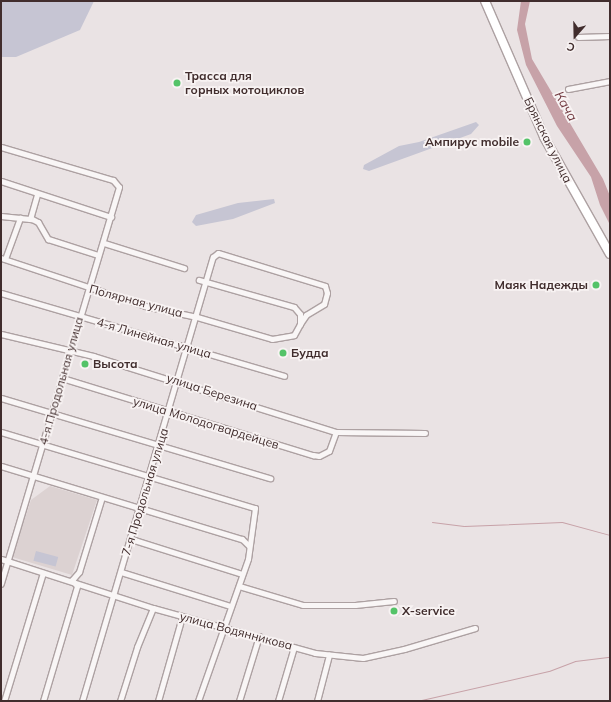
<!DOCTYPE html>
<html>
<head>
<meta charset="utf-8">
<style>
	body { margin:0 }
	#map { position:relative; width:611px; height:702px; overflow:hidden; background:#eae3e4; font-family:Mulish,sans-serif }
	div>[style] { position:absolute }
	.built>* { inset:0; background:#dcd2d2 }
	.green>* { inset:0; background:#c6c5d3; transform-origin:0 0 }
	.water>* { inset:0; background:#c7a2a8 }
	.stream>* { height:1px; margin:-0.5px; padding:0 0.5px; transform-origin:0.5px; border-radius:0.5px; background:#c7a2a8 }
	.roads { filter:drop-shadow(1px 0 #ada1a2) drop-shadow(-1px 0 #ada1a2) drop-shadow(0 1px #ada1a2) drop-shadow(0 -1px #ada1a2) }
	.minor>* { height:5px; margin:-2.5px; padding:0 2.5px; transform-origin:2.5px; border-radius:2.5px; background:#f9f6f6 }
	.highway>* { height:8px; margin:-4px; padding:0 4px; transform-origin:4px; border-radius:4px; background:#fff }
	.dots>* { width:11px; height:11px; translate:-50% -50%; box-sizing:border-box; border:2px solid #f8f3f3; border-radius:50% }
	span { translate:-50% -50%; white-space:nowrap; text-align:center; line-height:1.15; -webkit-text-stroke:3.5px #f8f3f3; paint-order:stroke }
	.poi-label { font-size:12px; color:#412d2d; font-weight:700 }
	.left { translate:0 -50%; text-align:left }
	.right { translate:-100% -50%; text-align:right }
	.street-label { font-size:12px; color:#412d2d }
	.water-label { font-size:13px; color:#723a41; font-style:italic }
	.frame { position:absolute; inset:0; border:2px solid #412d2d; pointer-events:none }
	.north { position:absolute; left:555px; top:16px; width:40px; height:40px; -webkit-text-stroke:3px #f8f3f3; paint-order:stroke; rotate:200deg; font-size:11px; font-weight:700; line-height:16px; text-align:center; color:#412d2d }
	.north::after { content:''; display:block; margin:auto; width:14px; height:18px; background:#412d2d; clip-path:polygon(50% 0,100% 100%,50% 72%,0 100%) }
</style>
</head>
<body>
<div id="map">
	<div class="built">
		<i style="clip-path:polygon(50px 486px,97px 500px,72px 575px,12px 557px,31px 500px)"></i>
	</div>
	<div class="green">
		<i style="clip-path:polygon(1px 1px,94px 1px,80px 30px,16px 57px,1px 57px)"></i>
		<i style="clip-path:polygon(476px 122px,479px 125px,471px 134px,369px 171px,363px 169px,364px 165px,399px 146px,419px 142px)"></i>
		<i style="clip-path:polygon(274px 199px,275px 203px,233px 219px,196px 226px,192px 222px,196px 215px,238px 203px)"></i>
		<i style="left:36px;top:551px;width:23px;height:10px;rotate:15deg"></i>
	</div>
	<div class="water">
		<i style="clip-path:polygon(521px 1px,530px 1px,525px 24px,532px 59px,603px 179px,610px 196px,610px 225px,600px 205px,591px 177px,557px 126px,526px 65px,517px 30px)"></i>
	</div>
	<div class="stream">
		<i style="left:432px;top:522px;width:32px;rotate:7deg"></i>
		<i style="left:464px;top:526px;width:98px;rotate:-2.3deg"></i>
		<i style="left:562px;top:522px;width:50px;rotate:15.2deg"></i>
		<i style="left:417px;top:701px;width:135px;rotate:-12.8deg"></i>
		<i style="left:549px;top:671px;width:28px;rotate:-21deg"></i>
		<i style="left:575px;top:661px;width:35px;rotate:-7deg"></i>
	</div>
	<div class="roads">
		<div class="minor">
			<i style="left:578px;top:37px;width:32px;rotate:-2deg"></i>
			<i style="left:568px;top:89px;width:43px;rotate:-10.8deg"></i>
			<i style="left:1px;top:147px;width:117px;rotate:16.4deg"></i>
			<i style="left:113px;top:180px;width:9px;rotate:49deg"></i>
			<i style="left:119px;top:187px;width:414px;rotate:106.6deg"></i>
			<i style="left:1px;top:181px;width:116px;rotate:18.1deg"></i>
			<i style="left:1px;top:216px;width:31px;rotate:6deg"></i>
			<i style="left:32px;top:219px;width:7px;rotate:27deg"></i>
			<i style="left:38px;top:222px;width:20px;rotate:60deg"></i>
			<i style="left:48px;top:239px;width:52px;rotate:17.7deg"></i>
			<i style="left:30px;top:219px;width:25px;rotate:-74deg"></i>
			<i style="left:104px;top:243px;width:84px;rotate:17.4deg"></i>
			<i style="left:1px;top:258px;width:152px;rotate:18.4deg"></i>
			<i style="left:145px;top:306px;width:53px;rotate:11.9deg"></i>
			<i style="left:197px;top:317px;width:78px;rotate:16.3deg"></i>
			<i style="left:272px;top:339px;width:22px;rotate:-10deg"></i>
			<i style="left:294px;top:335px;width:13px;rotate:-61deg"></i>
			<i style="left:300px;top:324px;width:10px;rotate:-90deg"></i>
			<i style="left:300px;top:314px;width:9px;rotate:-131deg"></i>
			<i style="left:294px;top:307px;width:99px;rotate:-164.1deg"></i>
			<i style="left:5px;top:259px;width:44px;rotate:-69.9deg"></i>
			<i style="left:1px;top:293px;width:295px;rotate:16.3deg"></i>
			<i style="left:1px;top:334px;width:95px;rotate:13.4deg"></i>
			<i style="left:93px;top:356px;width:255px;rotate:17.4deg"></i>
			<i style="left:336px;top:432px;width:89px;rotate:0.6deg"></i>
			<i style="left:62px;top:378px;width:263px;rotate:17.1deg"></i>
			<i style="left:313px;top:455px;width:6px;rotate:9deg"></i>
			<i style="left:319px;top:456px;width:11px;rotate:-27deg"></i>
			<i style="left:329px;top:451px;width:20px;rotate:-70deg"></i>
			<i style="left:1px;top:398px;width:281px;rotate:16.6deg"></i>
			<i style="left:1px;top:432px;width:265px;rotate:16.7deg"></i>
			<i style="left:255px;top:508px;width:51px;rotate:97.8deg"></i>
			<i style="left:248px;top:559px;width:151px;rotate:109.4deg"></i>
			<i style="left:1px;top:466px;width:252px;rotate:16.9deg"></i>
			<i style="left:242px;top:539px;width:10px;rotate:45deg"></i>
			<i style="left:131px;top:539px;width:116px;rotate:17.5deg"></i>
			<i style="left:1px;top:559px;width:160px;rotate:17.9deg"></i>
			<i style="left:153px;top:608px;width:168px;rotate:15.5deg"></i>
			<i style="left:315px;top:653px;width:48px;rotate:5.9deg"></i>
			<i style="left:363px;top:658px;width:42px;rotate:-12.4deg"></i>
			<i style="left:404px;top:649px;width:74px;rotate:-16.5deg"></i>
			<i style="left:121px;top:572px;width:114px;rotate:17.3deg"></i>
			<i style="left:239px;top:586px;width:67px;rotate:16.5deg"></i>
			<i style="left:303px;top:605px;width:52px"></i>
			<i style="left:355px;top:605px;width:39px;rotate:-6deg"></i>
			<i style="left:4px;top:701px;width:134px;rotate:-73.1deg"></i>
			<i style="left:43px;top:701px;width:120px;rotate:-73.5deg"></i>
			<i style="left:77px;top:586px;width:8px;rotate:-130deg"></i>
			<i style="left:72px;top:580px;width:11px;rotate:-49deg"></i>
			<i style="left:79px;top:572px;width:78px;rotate:-73deg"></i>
			<i style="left:82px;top:701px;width:463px;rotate:-73.6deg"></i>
			<i style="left:213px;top:257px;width:6px;rotate:-39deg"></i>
			<i style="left:218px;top:253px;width:112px;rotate:17.1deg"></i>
			<i style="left:325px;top:286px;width:7px;rotate:74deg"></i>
			<i style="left:327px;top:293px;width:11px;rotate:105deg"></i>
			<i style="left:324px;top:304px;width:21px;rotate:149deg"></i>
			<i style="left:306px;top:315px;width:11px;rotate:124deg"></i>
			<i style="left:120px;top:701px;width:57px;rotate:-72.5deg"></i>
			<i style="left:137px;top:647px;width:42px;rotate:-67.7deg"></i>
			<i style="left:158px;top:701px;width:87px;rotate:-74.1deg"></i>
			<i style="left:239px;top:701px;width:68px;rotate:-72.9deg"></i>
			<i style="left:278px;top:701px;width:56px;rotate:-73.5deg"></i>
			<i style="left:317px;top:701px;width:48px;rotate:-75.4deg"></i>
		</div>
		<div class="highway">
			<i style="left:485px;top:1px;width:148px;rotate:66.5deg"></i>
			<i style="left:544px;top:137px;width:134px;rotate:60.6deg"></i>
		</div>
	</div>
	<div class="dots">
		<i style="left:177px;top:83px;background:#54c368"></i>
		<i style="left:527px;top:142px;background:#54c368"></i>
		<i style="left:596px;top:285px;background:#54c368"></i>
		<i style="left:283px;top:353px;background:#54c368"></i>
		<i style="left:85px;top:364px;background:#54c368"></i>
		<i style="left:394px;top:611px;background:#54c368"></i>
	</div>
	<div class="poi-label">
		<span class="left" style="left:185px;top:83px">Трасса для<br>горных мотоциклов</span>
		<span class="right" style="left:519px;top:142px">Ампирус mobile</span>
		<span class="right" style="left:588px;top:285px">Маяк Надежды</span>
		<span class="left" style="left:291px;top:353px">Будда</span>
		<span class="left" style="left:93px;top:364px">Высота</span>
		<span class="left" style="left:402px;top:611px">X-service</span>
	</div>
	<div class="street-label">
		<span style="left:548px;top:140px;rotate:64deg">Брянская улица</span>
		<span style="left:136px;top:301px;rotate:15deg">Полярная улица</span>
		<span style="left:154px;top:338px;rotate:16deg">4-я Линейная улица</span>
		<span style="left:61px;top:381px;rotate:-74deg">4-я Продольная улица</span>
		<span style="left:212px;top:392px;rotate:18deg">улица Березина</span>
		<span style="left:206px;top:423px;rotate:17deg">улица Молодогвардейцев</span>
		<span style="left:145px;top:492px;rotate:-73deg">7-я Продольная улица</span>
		<span style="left:236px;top:631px;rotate:15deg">улица Водянникова</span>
	</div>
	<div class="water-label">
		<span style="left:566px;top:106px;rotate:60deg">Кача</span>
	</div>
	<div class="frame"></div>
	<div class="north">С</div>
</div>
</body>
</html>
